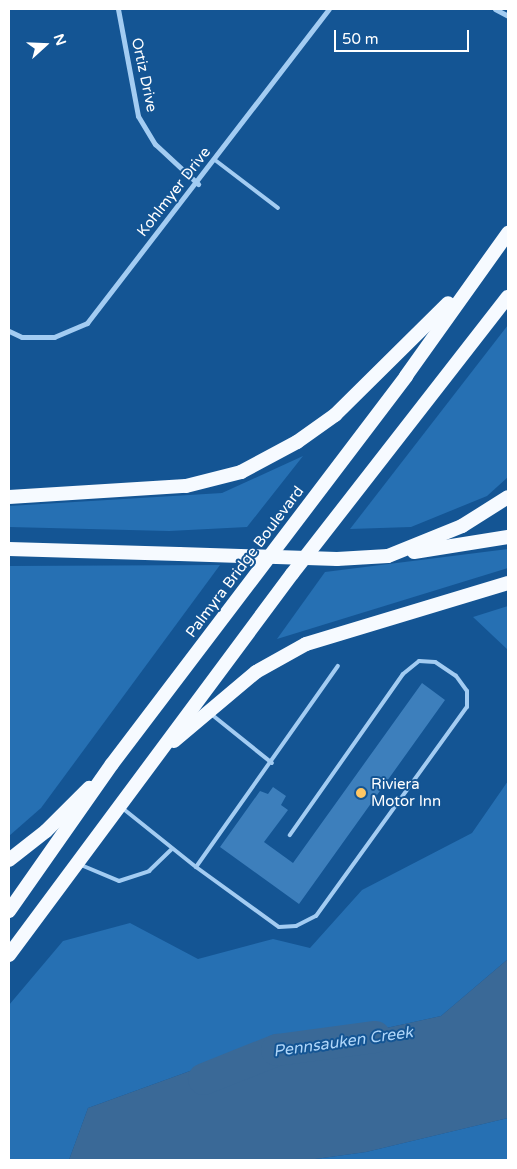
<!DOCTYPE html>
<html>
<head>
<meta charset="utf-8">
<style>
	body { margin:0 }
	#map { position:relative; width:517px; height:1169px; overflow:hidden; background:#145594; font-family:"Varela Round",sans-serif }
	div>[style] { position:absolute }
	.green>* { inset:0; background:#2670b3 }
	.water>* { inset:0; background:#3a6997 }
	.river>* { height:32px; margin:-16px; padding:0 16px; transform-origin:16px; border-radius:16px; background:#3a6997 }
	.building>* { inset:0; background:#3d7fbc }
	.service>* { height:4px; margin:-2px; padding:0 2px; transform-origin:2px; border-radius:2px; background:#a3ccf2 }
	.minor>* { height:5px; margin:-2.5px; padding:0 2.5px; transform-origin:2.5px; border-radius:2.5px; background:#a3ccf2 }
	.trunk>* { height:14px; margin:-7px; padding:0 7px; transform-origin:7px; border-radius:7px; background:#f6faff }
	.trunk-bridge>* { height:14px; margin:-7px; padding:0 7px; transform-origin:7px; border-radius:7px; background:#f6faff }
	.dots>* { width:14px; height:14px; translate:-50% -50%; box-sizing:border-box; border:2px solid #145594; border-radius:50% }
	span { translate:-50% -50%; white-space:nowrap; text-align:center; line-height:1.15; -webkit-text-stroke:4px #145594; paint-order:stroke }
	.street-label { font-size:15px; color:#fff }
	.poi-label { font-size:15px; color:#fff }
	.left { translate:0 -50%; text-align:left }
	.water-label { font-size:16px; color:#afd6f9; font-style:italic }
	.frame { position:absolute; inset:0; border:10px solid #fff; pointer-events:none }
	.north { position:absolute; left:20px; top:20px; width:50px; height:50px; -webkit-text-stroke:4px #145594; paint-order:stroke; rotate:70deg; font-size:14px; font-weight:700; line-height:20px; text-align:center; color:#fff }
	.north::after { content:''; display:block; margin:auto; width:18px; height:22px; background:#fff; clip-path:polygon(50% 0,100% 100%,50% 72%,0 100%) }
	.scale { position:absolute; left:334px; top:30px; width:135px; height:22px; box-sizing:border-box; border:2px solid #fff; border-top:0; padding-left:6px; font-size:15px; line-height:18px; white-space:nowrap; color:#fff; -webkit-text-stroke:4px #145594; paint-order:stroke }
</style>
</head>
<body>
<div id="map">
	<div class="green">
		<i style="clip-path:polygon(508px 325px,508px 477px,487px 496px,411px 527px,350px 529px)"></i>
		<i style="clip-path:polygon(303px 456px,247px 527px,169px 531px,9px 527px,9px 506px,222px 493px)"></i>
		<i style="clip-path:polygon(508px 549px,508px 568px,277px 639px,325px 572px)"></i>
		<i style="clip-path:polygon(220px 565px,41px 808px,9px 836px,9px 566px)"></i>
		<i style="clip-path:polygon(508px 606px,508px 650px,473px 617px)"></i>
		<i style="clip-path:polygon(508px 781px,508px 959px,441px 1016px,190px 1071px,88px 1108px,69px 1160px,9px 1160px,9px 1005px,63px 941px,130px 923px,198px 959px,273px 939px,310px 948px,362px 890px,472px 833px)"></i>
		<i style="clip-path:polygon(508px 1118px,508px 1160px,308px 1160px,366px 1152px)"></i>
	</div>
	<div class="water">
		<i style="clip-path:polygon(508px 959px,508px 1118px,366px 1152px,308px 1160px,69px 1160px,88px 1108px,190px 1071px,441px 1016px)"></i>
	</div>
	<div class="river">
		<i style="left:204px;top:1079px;width:79px;rotate:-21.7deg"></i>
		<i style="left:277px;top:1050px;width:99px;rotate:-7.6deg"></i>
	</div>
	<div class="building">
		<i style="clip-path:polygon(422px 683px,445px 700px,299px 904px,220px 847px,260px 791px,268px 794px,273px 787px,286px 796px,281px 805px,288px 810px,264px 842px,293px 863px)"></i>
	</div>
	<div class="service">
		<i style="left:215px;top:160px;width:79px;rotate:37.3deg"></i>
		<i style="left:211px;top:714px;width:78px;rotate:38.8deg"></i>
		<i style="left:121px;top:807px;width:96px;rotate:38.7deg"></i>
		<i style="left:196px;top:867px;width:246px;rotate:-54.8deg"></i>
		<i style="left:81px;top:865px;width:41px;rotate:22.8deg"></i>
		<i style="left:119px;top:881px;width:32px;rotate:-18deg"></i>
		<i style="left:149px;top:871px;width:32px;rotate:-44deg"></i>
		<i style="left:196px;top:867px;width:102px;rotate:35.9deg"></i>
		<i style="left:279px;top:927px;width:17px;rotate:-3deg"></i>
		<i style="left:296px;top:926px;width:22px;rotate:-27deg"></i>
		<i style="left:316px;top:916px;width:258px;rotate:-54.2deg"></i>
		<i style="left:467px;top:707px;width:16px;rotate:-90deg"></i>
		<i style="left:467px;top:691px;width:19px;rotate:-126deg"></i>
		<i style="left:456px;top:676px;width:25px;rotate:-146deg"></i>
		<i style="left:435px;top:662px;width:16px;rotate:-176deg"></i>
		<i style="left:419px;top:661px;width:21px;rotate:141deg"></i>
		<i style="left:403px;top:674px;width:197px;rotate:125.1deg"></i>
	</div>
	<div class="minor">
		<i style="left:118px;top:9px;width:109px;rotate:79.4deg"></i>
		<i style="left:138px;top:116px;width:33px;rotate:59deg"></i>
		<i style="left:155px;top:144px;width:59px;rotate:42.9deg"></i>
		<i style="left:495px;top:9px;width:15px;rotate:28deg"></i>
		<i style="left:9px;top:331px;width:14px;rotate:25deg"></i>
		<i style="left:22px;top:337px;width:32px"></i>
		<i style="left:54px;top:337px;width:36px;rotate:-23deg"></i>
		<i style="left:87px;top:323px;width:396px;rotate:-52.4deg"></i>
	</div>
	<div class="trunk">
		<i style="left:9px;top:497px;width:177px;rotate:-3.6deg"></i>
		<i style="left:186px;top:486px;width:57px;rotate:-14.3deg"></i>
		<i style="left:241px;top:472px;width:64px;rotate:-28.2deg"></i>
		<i style="left:297px;top:442px;width:47px;rotate:-35.4deg"></i>
		<i style="left:335px;top:415px;width:159px;rotate:-44.7deg"></i>
		<i style="left:9px;top:549px;width:170px;rotate:1.7deg"></i>
		<i style="left:414px;top:552px;width:95px;rotate:-9.1deg"></i>
		<i style="left:388px;top:556px;width:80px;rotate:-22.1deg"></i>
		<i style="left:462px;top:526px;width:54px;rotate:-32.2deg"></i>
		<i style="left:174px;top:741px;width:107px;rotate:-40.1deg"></i>
		<i style="left:256px;top:672px;width:57px;rotate:-29.2deg"></i>
		<i style="left:306px;top:644px;width:211px;rotate:-16.8deg"></i>
		<i style="left:9px;top:860px;width:47px;rotate:-38.1deg"></i>
		<i style="left:46px;top:831px;width:61px;rotate:-45deg"></i>
		<i style="left:9px;top:911px;width:179px;rotate:-55deg"></i>
		<i style="left:112px;top:764px;width:487px;rotate:-52.8deg"></i>
		<i style="left:406px;top:376px;width:176px;rotate:-54.5deg"></i>
		<i style="left:9px;top:955px;width:475px;rotate:-53.4deg"></i>
		<i style="left:292px;top:574px;width:351px;rotate:-52.1deg"></i>
	</div>
	<div class="trunk-bridge">
		<i style="left:179px;top:554px;width:158px;rotate:1.8deg"></i>
		<i style="left:337px;top:559px;width:51px;rotate:-3.4deg"></i>
	</div>
	<div class="dots">
		<i style="left:361px;top:793px;background:#ffc764"></i>
	</div>
	<div class="street-label">
		<span style="left:144px;top:75px;rotate:78deg">Ortiz Drive</span>
		<span style="left:174px;top:192px;rotate:-52deg">Kohlmyer Drive</span>
		<span style="left:245px;top:562px;rotate:-53deg">Palmyra Bridge Boulevard</span>
	</div>
	<div class="poi-label">
		<span class="left" style="left:371px;top:793px">Riviera<br>Motor Inn</span>
	</div>
	<div class="water-label">
		<span style="left:343px;top:1042px;rotate:-8deg">Pennsauken Creek</span>
	</div>
	<div class="frame"></div>
	<div class="north">N</div>
	<div class="scale">50 m</div>
</div>
</body>
</html>
